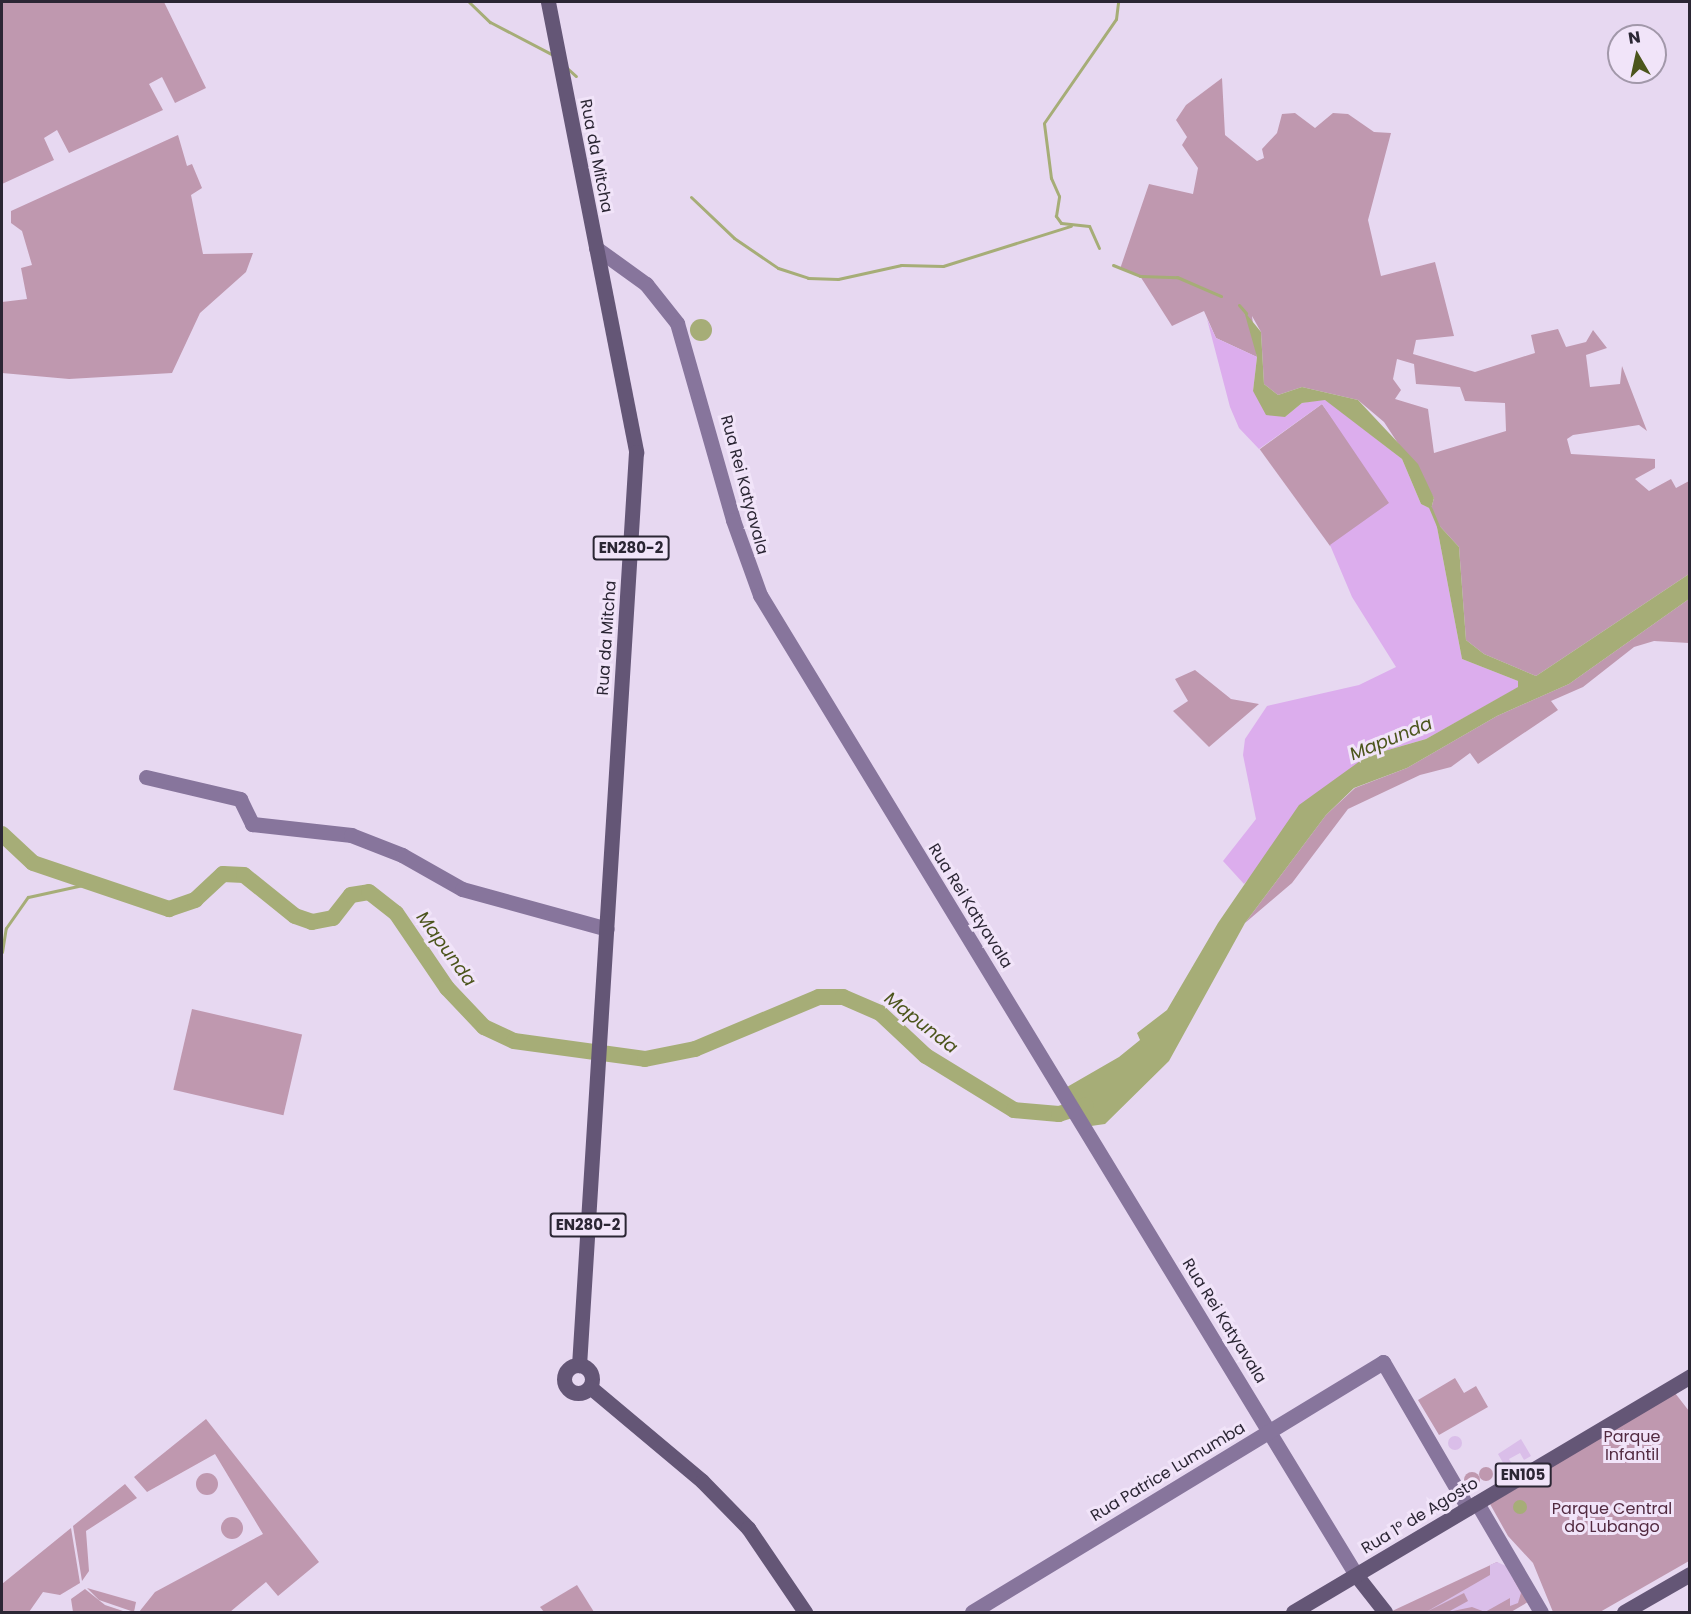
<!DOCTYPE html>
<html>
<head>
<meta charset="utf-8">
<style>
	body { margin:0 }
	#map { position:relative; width:1691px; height:1614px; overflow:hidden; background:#e7d8f1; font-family:Poppins,sans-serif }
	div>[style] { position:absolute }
	.green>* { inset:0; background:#bf98af; transform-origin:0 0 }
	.round { border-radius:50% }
	.sand>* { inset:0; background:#dcaded }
	.plaza>* { inset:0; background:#dabee9 }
	.water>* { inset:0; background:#a6ad77 }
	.stream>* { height:3px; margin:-1.5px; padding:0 1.5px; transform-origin:1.5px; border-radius:1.5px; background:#a6ad77 }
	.river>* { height:16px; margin:-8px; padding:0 8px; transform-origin:8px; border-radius:8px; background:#a6ad77 }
	.secondary>* { height:15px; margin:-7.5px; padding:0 7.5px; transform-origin:7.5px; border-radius:7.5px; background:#87759c }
	.primary>* { height:15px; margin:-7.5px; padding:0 7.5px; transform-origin:7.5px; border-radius:7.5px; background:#645676 }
	.primary>.ring { margin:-7.5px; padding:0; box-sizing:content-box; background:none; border:15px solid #645676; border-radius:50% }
	span { translate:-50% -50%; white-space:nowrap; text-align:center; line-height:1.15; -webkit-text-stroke:6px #f1e4f9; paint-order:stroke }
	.shield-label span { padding:2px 4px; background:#f1e4f9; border:2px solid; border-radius:4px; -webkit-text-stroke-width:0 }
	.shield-label { font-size:15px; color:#2b2634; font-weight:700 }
	.street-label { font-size:16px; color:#2b2634 }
	.park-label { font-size:16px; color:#522a40 }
	.water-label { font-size:18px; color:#4c551c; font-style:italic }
	.frame { position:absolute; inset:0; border:3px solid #2b2634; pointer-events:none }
	.north { position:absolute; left:1607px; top:24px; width:60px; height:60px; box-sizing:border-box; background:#f1e4f9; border:2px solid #a298aa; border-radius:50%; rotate:351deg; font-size:16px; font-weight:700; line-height:24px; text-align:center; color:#2b2634 }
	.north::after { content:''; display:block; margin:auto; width:21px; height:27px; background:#4c551c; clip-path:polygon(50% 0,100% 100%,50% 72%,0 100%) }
</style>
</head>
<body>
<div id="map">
	<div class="green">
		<i style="clip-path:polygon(2px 2px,164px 2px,206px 88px,175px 103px,162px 77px,149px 84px,163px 110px,69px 153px,57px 130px,44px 138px,54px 160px,2px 184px)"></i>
		<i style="clip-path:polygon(evenodd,1222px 78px,1225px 135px,1257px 161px,1264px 158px,1262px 149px,1277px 133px,1282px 114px,1295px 113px,1315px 128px,1333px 113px,1348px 114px,1374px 132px,1391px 133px,1368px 220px,1381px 276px,1435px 262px,1454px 336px,1416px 340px,1413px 354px,1475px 372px,1535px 353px,1531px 335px,1558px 329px,1566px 347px,1586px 342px,1593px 330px,1607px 348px,1586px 355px,1590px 387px,1620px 384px,1622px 366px,1647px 431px,1639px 425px,1573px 435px,1567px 439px,1571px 454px,1655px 459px,1655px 468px,1635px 479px,1649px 491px,1671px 479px,1676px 488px,1689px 481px,1689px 574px,1536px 676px,1484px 654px,1466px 640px,1459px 547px,1436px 522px,1431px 509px,1434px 498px,1384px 422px,1358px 400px,1302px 387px,1278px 395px,1264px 384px,1261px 332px,1252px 316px,1257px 357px,1216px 338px,1204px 311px,1172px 326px,1140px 276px,1120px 269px,1149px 184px,1193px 194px,1198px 168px,1182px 145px,1187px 137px,1176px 120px,1186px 105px,1222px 78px,1397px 359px,1414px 364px,1416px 384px,1460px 387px,1465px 401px,1505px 403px,1506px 431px,1434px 453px,1428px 409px,1395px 399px,1401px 390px,1393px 379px,1397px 359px)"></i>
		<i style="clip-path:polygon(178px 135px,187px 166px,192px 164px,202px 188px,191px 195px,203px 254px,253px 253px,246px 272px,200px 313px,172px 373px,69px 379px,2px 373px,2px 302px,27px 299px,21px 268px,32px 265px,22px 231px,11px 223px,11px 211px)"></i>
		<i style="left:1322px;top:404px;width:120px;height:77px;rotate:54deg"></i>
		<i style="clip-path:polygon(1689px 599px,1689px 643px,1654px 641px,1634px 647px,1583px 687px,1551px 701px,1558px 710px,1478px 764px,1470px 753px,1451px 767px,1420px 775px,1348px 809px,1292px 883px,1245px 923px,1326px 815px,1355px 788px,1407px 768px,1497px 716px,1569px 684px)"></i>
		<i style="clip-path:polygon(1195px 670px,1231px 699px,1259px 704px,1209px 747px,1173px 711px,1188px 701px,1175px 679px)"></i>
		<i style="left:192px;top:1009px;width:113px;height:83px;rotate:13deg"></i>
		<i style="clip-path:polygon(1455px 1378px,1464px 1393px,1476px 1386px,1488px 1407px,1439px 1435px,1418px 1400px)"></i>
		<i style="clip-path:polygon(1675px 1393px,1689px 1411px,1689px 1561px,1600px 1612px,1553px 1612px,1533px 1563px,1508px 1536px,1490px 1504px)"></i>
		<i style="clip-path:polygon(206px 1419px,319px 1562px,278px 1596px,266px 1582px,230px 1612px,139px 1612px,155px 1592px,263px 1534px,215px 1454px,147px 1492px,134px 1477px)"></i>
		<i class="round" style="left:1479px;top:1467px;width:14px;height:14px"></i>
		<i class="round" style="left:1464px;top:1472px;width:16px;height:16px"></i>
		<i class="round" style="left:196px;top:1473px;width:22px;height:22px"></i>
		<i style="clip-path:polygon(125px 1484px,137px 1498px,86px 1531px,89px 1571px,82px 1581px,73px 1526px)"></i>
		<i class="round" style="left:221px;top:1517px;width:22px;height:22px"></i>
		<i style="clip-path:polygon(71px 1528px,80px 1583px,60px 1595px,43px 1592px,29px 1612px,2px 1612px,2px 1584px)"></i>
		<i style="clip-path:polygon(1497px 1562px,1533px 1599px,1511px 1612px,1390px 1612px)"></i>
		<i style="clip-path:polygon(577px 1585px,594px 1612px,544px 1612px,540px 1607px)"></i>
		<i style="clip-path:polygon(87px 1588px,136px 1602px,134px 1612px,99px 1600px)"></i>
		<i style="clip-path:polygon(85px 1589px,105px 1605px,126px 1612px,73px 1612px,71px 1599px)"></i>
	</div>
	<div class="sand">
		<i style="clip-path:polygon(1207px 319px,1216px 338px,1257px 357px,1253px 391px,1285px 417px,1302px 403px,1325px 399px,1402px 459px,1421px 504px,1431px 509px,1436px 522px,1462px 659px,1518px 681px,1519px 687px,1426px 739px,1367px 756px,1244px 884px,1223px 861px,1256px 819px,1243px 755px,1245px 739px,1267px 706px,1359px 685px,1396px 667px,1352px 597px,1330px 545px,1389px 503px,1322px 404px,1259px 449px,1239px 428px,1230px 407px)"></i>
	</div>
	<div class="plaza">
		<i class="round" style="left:1448px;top:1436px;width:14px;height:14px"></i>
		<i style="clip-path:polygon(1521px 1439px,1531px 1456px,1524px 1460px,1520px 1453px,1509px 1459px,1513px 1466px,1507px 1470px,1498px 1454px)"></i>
		<i style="clip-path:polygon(1497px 1562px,1506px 1566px,1521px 1593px,1518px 1603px,1510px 1606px,1510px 1598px,1485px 1612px,1472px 1607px,1448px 1612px,1468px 1601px,1464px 1593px,1426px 1612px,1490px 1575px,1490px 1565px)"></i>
	</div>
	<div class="water">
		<i style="clip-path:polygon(1244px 311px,1261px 332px,1264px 384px,1278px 395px,1302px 387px,1358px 400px,1418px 464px,1434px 498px,1431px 509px,1421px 504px,1402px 459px,1325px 400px,1302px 403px,1285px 417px,1266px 415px,1253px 391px,1257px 357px)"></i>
		<i class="round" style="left:690px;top:319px;width:22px;height:22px"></i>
		<i style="clip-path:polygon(1436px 522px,1459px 547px,1466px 640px,1484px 654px,1536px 676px,1689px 574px,1689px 599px,1569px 684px,1497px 716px,1407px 768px,1354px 788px,1326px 815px,1245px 923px,1169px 1061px,1105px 1124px,1091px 1126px,1067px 1087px,1119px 1057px,1140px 1040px,1137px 1033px,1167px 1010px,1218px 923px,1299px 805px,1367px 756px,1426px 739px,1518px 687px,1518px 681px,1462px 659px)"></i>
		<i class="round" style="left:1513px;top:1500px;width:14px;height:14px"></i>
	</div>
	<div class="stream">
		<i style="left:469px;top:2px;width:29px;rotate:44deg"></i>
		<i style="left:490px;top:22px;width:71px;rotate:27.6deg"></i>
		<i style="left:567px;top:68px;width:12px;rotate:42deg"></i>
		<i style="left:691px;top:197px;width:59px;rotate:43.6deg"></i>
		<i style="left:734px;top:238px;width:53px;rotate:34.3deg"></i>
		<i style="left:778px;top:268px;width:32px;rotate:18deg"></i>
		<i style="left:808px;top:278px;width:30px;rotate:2deg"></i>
		<i style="left:838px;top:279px;width:65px;rotate:-12.5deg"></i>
		<i style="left:901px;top:265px;width:42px;rotate:1.4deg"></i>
		<i style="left:943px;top:266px;width:134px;rotate:-17.4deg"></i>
		<i style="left:1099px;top:248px;width:24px;rotate:-114deg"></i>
		<i style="left:1089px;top:226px;width:28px;rotate:-174deg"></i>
		<i style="left:1061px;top:223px;width:9px;rotate:-126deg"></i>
		<i style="left:1056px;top:216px;width:20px;rotate:-81deg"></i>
		<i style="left:1059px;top:196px;width:20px;rotate:-114deg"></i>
		<i style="left:1051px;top:178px;width:55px;rotate:-97.3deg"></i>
		<i style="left:1044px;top:123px;width:126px;rotate:-55.3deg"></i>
		<i style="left:1116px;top:19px;width:17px;rotate:-83deg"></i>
		<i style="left:1113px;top:265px;width:29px;rotate:22deg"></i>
		<i style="left:1140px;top:276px;width:37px;rotate:2deg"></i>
		<i style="left:1177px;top:277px;width:48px;rotate:23.4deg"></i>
		<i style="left:1239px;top:305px;width:11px;rotate:49deg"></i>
		<i style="left:1430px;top:507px;width:21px;rotate:67deg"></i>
		<i style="left:2px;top:952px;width:24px;rotate:-81deg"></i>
		<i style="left:6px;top:928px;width:38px;rotate:-55deg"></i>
		<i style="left:28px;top:897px;width:70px;rotate:-12.4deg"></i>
	</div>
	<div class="river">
		<i style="left:2px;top:834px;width:42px;rotate:43.1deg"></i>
		<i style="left:33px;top:863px;width:144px;rotate:18.7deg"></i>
		<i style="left:169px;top:909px;width:28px;rotate:-19deg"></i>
		<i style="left:195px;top:900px;width:38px;rotate:-43deg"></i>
		<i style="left:223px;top:874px;width:21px;rotate:3deg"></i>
		<i style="left:244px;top:875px;width:65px;rotate:38.8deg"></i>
		<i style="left:295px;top:916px;width:18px;rotate:19deg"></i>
		<i style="left:312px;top:922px;width:21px;rotate:-11deg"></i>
		<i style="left:333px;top:918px;width:29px;rotate:-52deg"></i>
		<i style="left:351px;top:895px;width:18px;rotate:-9deg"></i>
		<i style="left:369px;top:892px;width:34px;rotate:38deg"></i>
		<i style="left:396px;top:913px;width:91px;rotate:55.8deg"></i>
		<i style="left:447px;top:988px;width:54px;rotate:46.5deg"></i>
		<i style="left:484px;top:1027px;width:33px;rotate:25deg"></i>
		<i style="left:514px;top:1041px;width:132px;rotate:7.8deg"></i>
		<i style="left:645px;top:1059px;width:51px;rotate:-11.3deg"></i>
		<i style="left:695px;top:1049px;width:134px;rotate:-22.8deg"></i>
		<i style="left:819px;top:997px;width:24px"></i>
		<i style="left:843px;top:997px;width:40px;rotate:23.4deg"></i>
		<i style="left:880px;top:1013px;width:63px;rotate:43.1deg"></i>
		<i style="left:926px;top:1056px;width:103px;rotate:31.5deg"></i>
		<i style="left:1014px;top:1110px;width:45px;rotate:5.1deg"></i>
		<i style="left:1059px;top:1114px;width:28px;rotate:-18deg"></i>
	</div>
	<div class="secondary">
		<i style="left:596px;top:248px;width:62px;rotate:35.8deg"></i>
		<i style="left:646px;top:284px;width:50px;rotate:51.5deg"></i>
		<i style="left:677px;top:323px;width:205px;rotate:74.1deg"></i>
		<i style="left:733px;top:520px;width:80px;rotate:70.2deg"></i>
		<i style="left:760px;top:595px;width:1147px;rotate:58.69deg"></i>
		<i style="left:146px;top:777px;width:97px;rotate:13.2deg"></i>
		<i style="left:240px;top:799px;width:28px;rotate:64deg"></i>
		<i style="left:252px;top:824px;width:100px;rotate:6.3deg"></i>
		<i style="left:351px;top:835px;width:55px;rotate:21.4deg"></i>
		<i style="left:402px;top:855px;width:69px;rotate:29.5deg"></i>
		<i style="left:462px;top:889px;width:150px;rotate:15.4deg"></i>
		<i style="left:1477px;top:1503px;width:126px;rotate:59.6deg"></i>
		<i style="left:972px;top:1612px;width:481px;rotate:-31.3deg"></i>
		<i style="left:1383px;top:1362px;width:169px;rotate:59.8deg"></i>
	</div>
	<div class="primary">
		<i style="left:548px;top:2px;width:459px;rotate:78.9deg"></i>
		<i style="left:636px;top:452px;width:915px;rotate:93.57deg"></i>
		<i class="ring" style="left:564px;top:1365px;width:13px;height:13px"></i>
		<i style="left:590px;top:1387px;width:146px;rotate:40deg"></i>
		<i style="left:702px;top:1481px;width:66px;rotate:45.6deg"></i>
		<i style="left:748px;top:1528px;width:102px;rotate:55.8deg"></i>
		<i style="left:1356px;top:1575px;width:47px;rotate:51.9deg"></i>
		<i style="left:1293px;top:1612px;width:462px;rotate:-30.7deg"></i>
		<i style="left:1624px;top:1612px;width:76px;rotate:-29.9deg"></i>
	</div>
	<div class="shield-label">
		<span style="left:631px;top:548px">EN280-2</span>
		<span style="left:588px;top:1225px">EN280-2</span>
		<span style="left:1523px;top:1475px">EN105</span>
	</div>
	<div class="street-label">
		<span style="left:596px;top:156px;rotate:79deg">Rua da Mitcha</span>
		<span style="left:744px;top:485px;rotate:75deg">Rua Rei Katyavala</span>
		<span style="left:607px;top:638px;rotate:-86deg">Rua da Mitcha</span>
		<span style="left:970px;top:906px;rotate:58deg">Rua Rei Katyavala</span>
		<span style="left:1224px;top:1321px;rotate:58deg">Rua Rei Katyavala</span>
		<span style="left:1168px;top:1472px;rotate:-31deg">Rua Patrice Lumumba</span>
		<span style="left:1420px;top:1516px;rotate:-31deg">Rua 1º de Agosto</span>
	</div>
	<div class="park-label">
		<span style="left:1632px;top:1446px">Parque<br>Infantil</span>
		<span style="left:1612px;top:1518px">Parque Central<br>do Lubango</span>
	</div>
	<div class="water-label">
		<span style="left:1391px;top:739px;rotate:-22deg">Mapunda</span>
		<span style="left:446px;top:949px;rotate:54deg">Mapunda</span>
		<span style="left:921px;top:1023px;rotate:38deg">Mapunda</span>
	</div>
	<div class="frame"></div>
	<div class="north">N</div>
</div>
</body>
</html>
